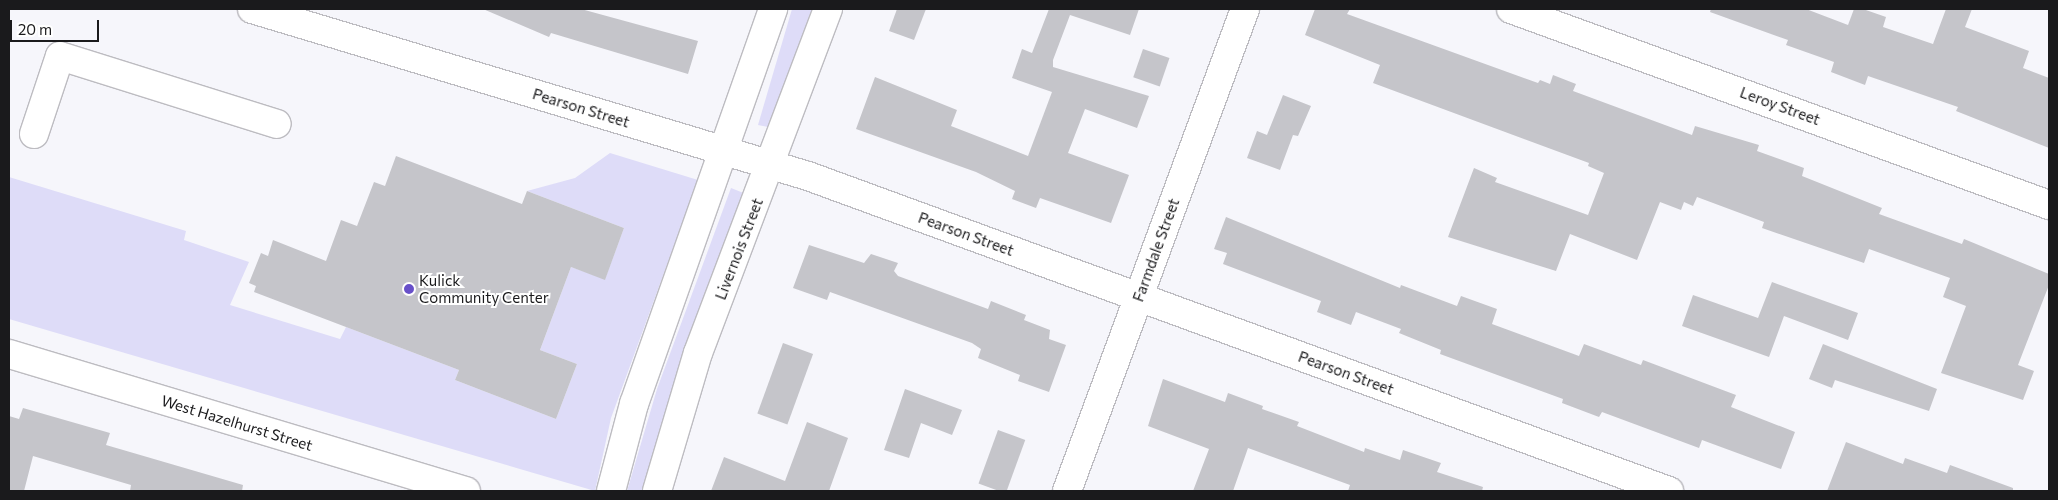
<!DOCTYPE html>
<html>
<head>
<meta charset="utf-8">
<style>
	body { margin:0 }
	#map { position:relative; width:2058px; height:500px; overflow:hidden; background:#f6f6fb; font-family:Commissioner,sans-serif }
	div>[style] { position:absolute }
	.green>* { inset:0; background:#dedcf8 }
	.building>* { inset:0; background:#c5c5ca; transform-origin:0 0 }
	.roads { filter:drop-shadow(1px 0 #bdbcc1) drop-shadow(-1px 0 #bdbcc1) drop-shadow(0 1px #bdbcc1) drop-shadow(0 -1px #bdbcc1) }
	.minor>* { height:28px; margin:-14px; padding:0 14px; transform-origin:14px; border-radius:14px; background:#fff }
	.dots>* { width:14px; height:14px; translate:-50% -50%; box-sizing:border-box; border:2px solid #fff; border-radius:50% }
	span { translate:-50% -50%; white-space:nowrap; text-align:center; line-height:1.15; -webkit-text-stroke:4px #fff; paint-order:stroke }
	.street-label { font-size:15px; color:#1a1a1c }
	.poi-label { font-size:15px; color:#1a1a1c }
	.left { translate:0 -50%; text-align:left }
	.frame { position:absolute; inset:0; border:10px solid #1a1a1c; pointer-events:none }
	.scale { position:absolute; left:10px; top:20px; width:89px; height:22px; box-sizing:border-box; border:2px solid #1a1a1c; border-top:0; padding-left:6px; font-size:15px; line-height:18px; white-space:nowrap; color:#1a1a1c; -webkit-text-stroke:4px #fff; paint-order:stroke }
</style>
</head>
<body>
<div id="map">
	<div class="green">
		<i style="clip-path:polygon(792px 9px,812px 9px,768px 127px,758px 125px)"></i>
		<i style="clip-path:polygon(610px 153px,698px 180px,611px 418px,595px 491px,9px 319px,9px 177px,186px 231px,184px 240px,249px 262px,230px 305px,340px 339px,346px 327px,459px 370px,455px 380px,556px 419px,577px 364px,540px 350px,571px 267px,605px 279px,624px 228px,527px 191px,575px 178px)"></i>
		<i style="clip-path:polygon(731px 188px,746px 194px,672px 391px,643px 491px,627px 491px,657px 389px)"></i>
	</div>
	<div class="building">
		<i style="clip-path:polygon(483px 9px,581px 9px,698px 41px,688px 74px,551px 33px,549px 37px)"></i>
		<i style="clip-path:polygon(897px 9px,926px 9px,914px 40px,889px 31px)"></i>
		<i style="clip-path:polygon(1049px 9px,1139px 9px,1130px 35px,1070px 15px,1053px 60px,1053px 67px,1149px 96px,1137px 128px,1085px 109px,1068px 153px,1129px 175px,1111px 223px,1040px 198px,1036px 208px,1012px 199px,1015px 191px,976px 172px,856px 129px,875px 77px,957px 110px,951px 126px,1028px 156px,1052px 92px,1012px 78px,1022px 49px,1032px 53px)"></i>
		<i style="clip-path:polygon(1315px 9px,1350px 9px,1347px 14px,1538px 83px,1540px 80px,1550px 84px,1553px 75px,1576px 84px,1573px 91px,1692px 135px,1695px 126px,1759px 145px,1757px 151px,1804px 168px,1802px 176px,1882px 208px,1879px 214px,1962px 244px,1964px 239px,2049px 274px,2049px 285px,2018px 365px,2034px 371px,2023px 400px,1941px 373px,1966px 306px,1943px 297px,1950px 278px,1869px 249px,1864px 263px,1762px 228px,1764px 222px,1697px 197px,1693px 206px,1684px 202px,1681px 210px,1660px 202px,1637px 260px,1570px 234px,1556px 271px,1448px 237px,1474px 168px,1497px 178px,1495px 182px,1588px 215px,1604px 173px,1588px 166px,1589px 163px,1373px 83px,1380px 65px,1305px 35px)"></i>
		<i style="clip-path:polygon(1711px 9px,1806px 9px,1848px 25px,1854px 9px,1863px 9px,1886px 17px,1883px 27px,1933px 44px,1946px 9px,1972px 9px,1965px 27px,2029px 51px,2023px 68px,2049px 78px,2049px 148px,1956px 111px,1958px 107px,1868px 76px,1865px 85px,1831px 72px,1834px 62px,1786px 45px,1788px 40px,1710px 12px)"></i>
		<i style="left:1143px;top:49px;width:28px;height:30px;rotate:19deg"></i>
		<i style="clip-path:polygon(1283px 95px,1311px 106px,1298px 136px,1293px 135px,1280px 170px,1247px 158px,1257px 131px,1267px 135px)"></i>
		<i style="clip-path:polygon(396px 156px,522px 204px,527px 191px,624px 228px,605px 280px,571px 267px,540px 350px,577px 364px,556px 419px,455px 380px,459px 370px,254px 292px,256px 286px,249px 283px,261px 253px,268px 256px,273px 240px,326px 261px,341px 220px,357px 226px,374px 182px,385px 186px)"></i>
		<i style="clip-path:polygon(1226px 217px,1400px 288px,1401px 285px,1457px 306px,1461px 296px,1497px 309px,1492px 324px,1579px 356px,1584px 344px,1641px 365px,1643px 360px,1736px 395px,1731px 407px,1795px 432px,1781px 469px,1702px 440px,1699px 448px,1602px 412px,1599px 417px,1562px 403px,1563px 399px,1440px 354px,1441px 350px,1399px 333px,1401px 329px,1356px 312px,1351px 325px,1317px 312px,1321px 301px,1223px 264px,1227px 253px,1214px 249px)"></i>
		<i style="clip-path:polygon(809px 245px,864px 263px,871px 254px,898px 263px,894px 271px,898px 276px,988px 309px,991px 301px,1026px 315px,1024px 320px,1050px 330px,1049px 339px,1066px 345px,1049px 392px,1018px 381px,1020px 375px,978px 358px,981px 349px,972px 343px,830px 292px,827px 300px,793px 288px)"></i>
		<i style="clip-path:polygon(1772px 282px,1858px 313px,1848px 340px,1784px 316px,1769px 357px,1682px 326px,1693px 295px,1758px 318px)"></i>
		<i style="left:783px;top:343px;width:32px;height:75px;rotate:20deg"></i>
		<i style="clip-path:polygon(1823px 344px,1937px 389px,1929px 411px,1835px 380px,1832px 388px,1809px 379px)"></i>
		<i style="clip-path:polygon(1163px 379px,1225px 402px,1228px 393px,1263px 406px,1262px 409px,1299px 422px,1297px 426px,1364px 452px,1365px 448px,1400px 460px,1403px 450px,1441px 463px,1437px 472px,1483px 487px,1482px 491px,1348px 491px,1350px 485px,1248px 448px,1233px 491px,1193px 491px,1209px 449px,1148px 426px)"></i>
		<i style="clip-path:polygon(905px 389px,962px 410px,952px 435px,921px 423px,909px 458px,884px 450px)"></i>
		<i style="clip-path:polygon(23px 408px,110px 433px,106px 445px,243px 485px,242px 491px,130px 491px,131px 485px,33px 456px,24px 491px,9px 491px,9px 416px,19px 419px)"></i>
		<i style="clip-path:polygon(807px 422px,848px 438px,829px 491px,711px 491px,724px 457px,785px 481px)"></i>
		<i style="left:998px;top:430px;width:29px;height:57px;rotate:20deg"></i>
		<i style="clip-path:polygon(1846px 442px,1903px 464px,1905px 458px,1947px 473px,1950px 465px,2013px 488px,2013px 491px,1827px 491px)"></i>
	</div>
	<div class="roads">
		<div class="minor">
			<i style="left:252px;top:9px;width:581px;rotate:16.72deg"></i>
			<i style="left:808px;top:176px;width:917px;rotate:20.1deg"></i>
			<i style="left:1511px;top:9px;width:573px;rotate:20.02deg"></i>
			<i style="left:34px;top:134px;width:82px;rotate:-71.6deg"></i>
			<i style="left:60px;top:56px;width:227px;rotate:17.4deg"></i>
			<i style="left:9px;top:354px;width:477px;rotate:16.7deg"></i>
			<i style="left:611px;top:491px;width:90px;rotate:-75.2deg"></i>
			<i style="left:634px;top:404px;width:419px;rotate:-70.6deg"></i>
			<i style="left:657px;top:491px;width:144px;rotate:-73.5deg"></i>
			<i style="left:698px;top:353px;width:368px;rotate:-69.3deg"></i>
			<i style="left:1067px;top:491px;width:514px;rotate:-69.73deg"></i>
		</div>
	</div>
	<div class="dots">
		<i style="left:409px;top:289px;background:#6850c9"></i>
	</div>
	<div class="street-label">
		<span style="left:1780px;top:106px;rotate:20deg">Leroy Street</span>
		<span style="left:581px;top:108px;rotate:17deg">Pearson Street</span>
		<span style="left:966px;top:234px;rotate:20deg">Pearson Street</span>
		<span style="left:739px;top:249px;rotate:-69deg">Livernois Street</span>
		<span style="left:1156px;top:250px;rotate:-70deg">Farmdale Street</span>
		<span style="left:1346px;top:373px;rotate:20deg">Pearson Street</span>
		<span style="left:237px;top:423px;rotate:17deg">West Hazelhurst Street</span>
	</div>
	<div class="poi-label">
		<span class="left" style="left:419px;top:289px">Kulick<br>Community Center</span>
	</div>
	<div class="frame"></div>
	<div class="scale">20 m</div>
</div>
</body>
</html>
